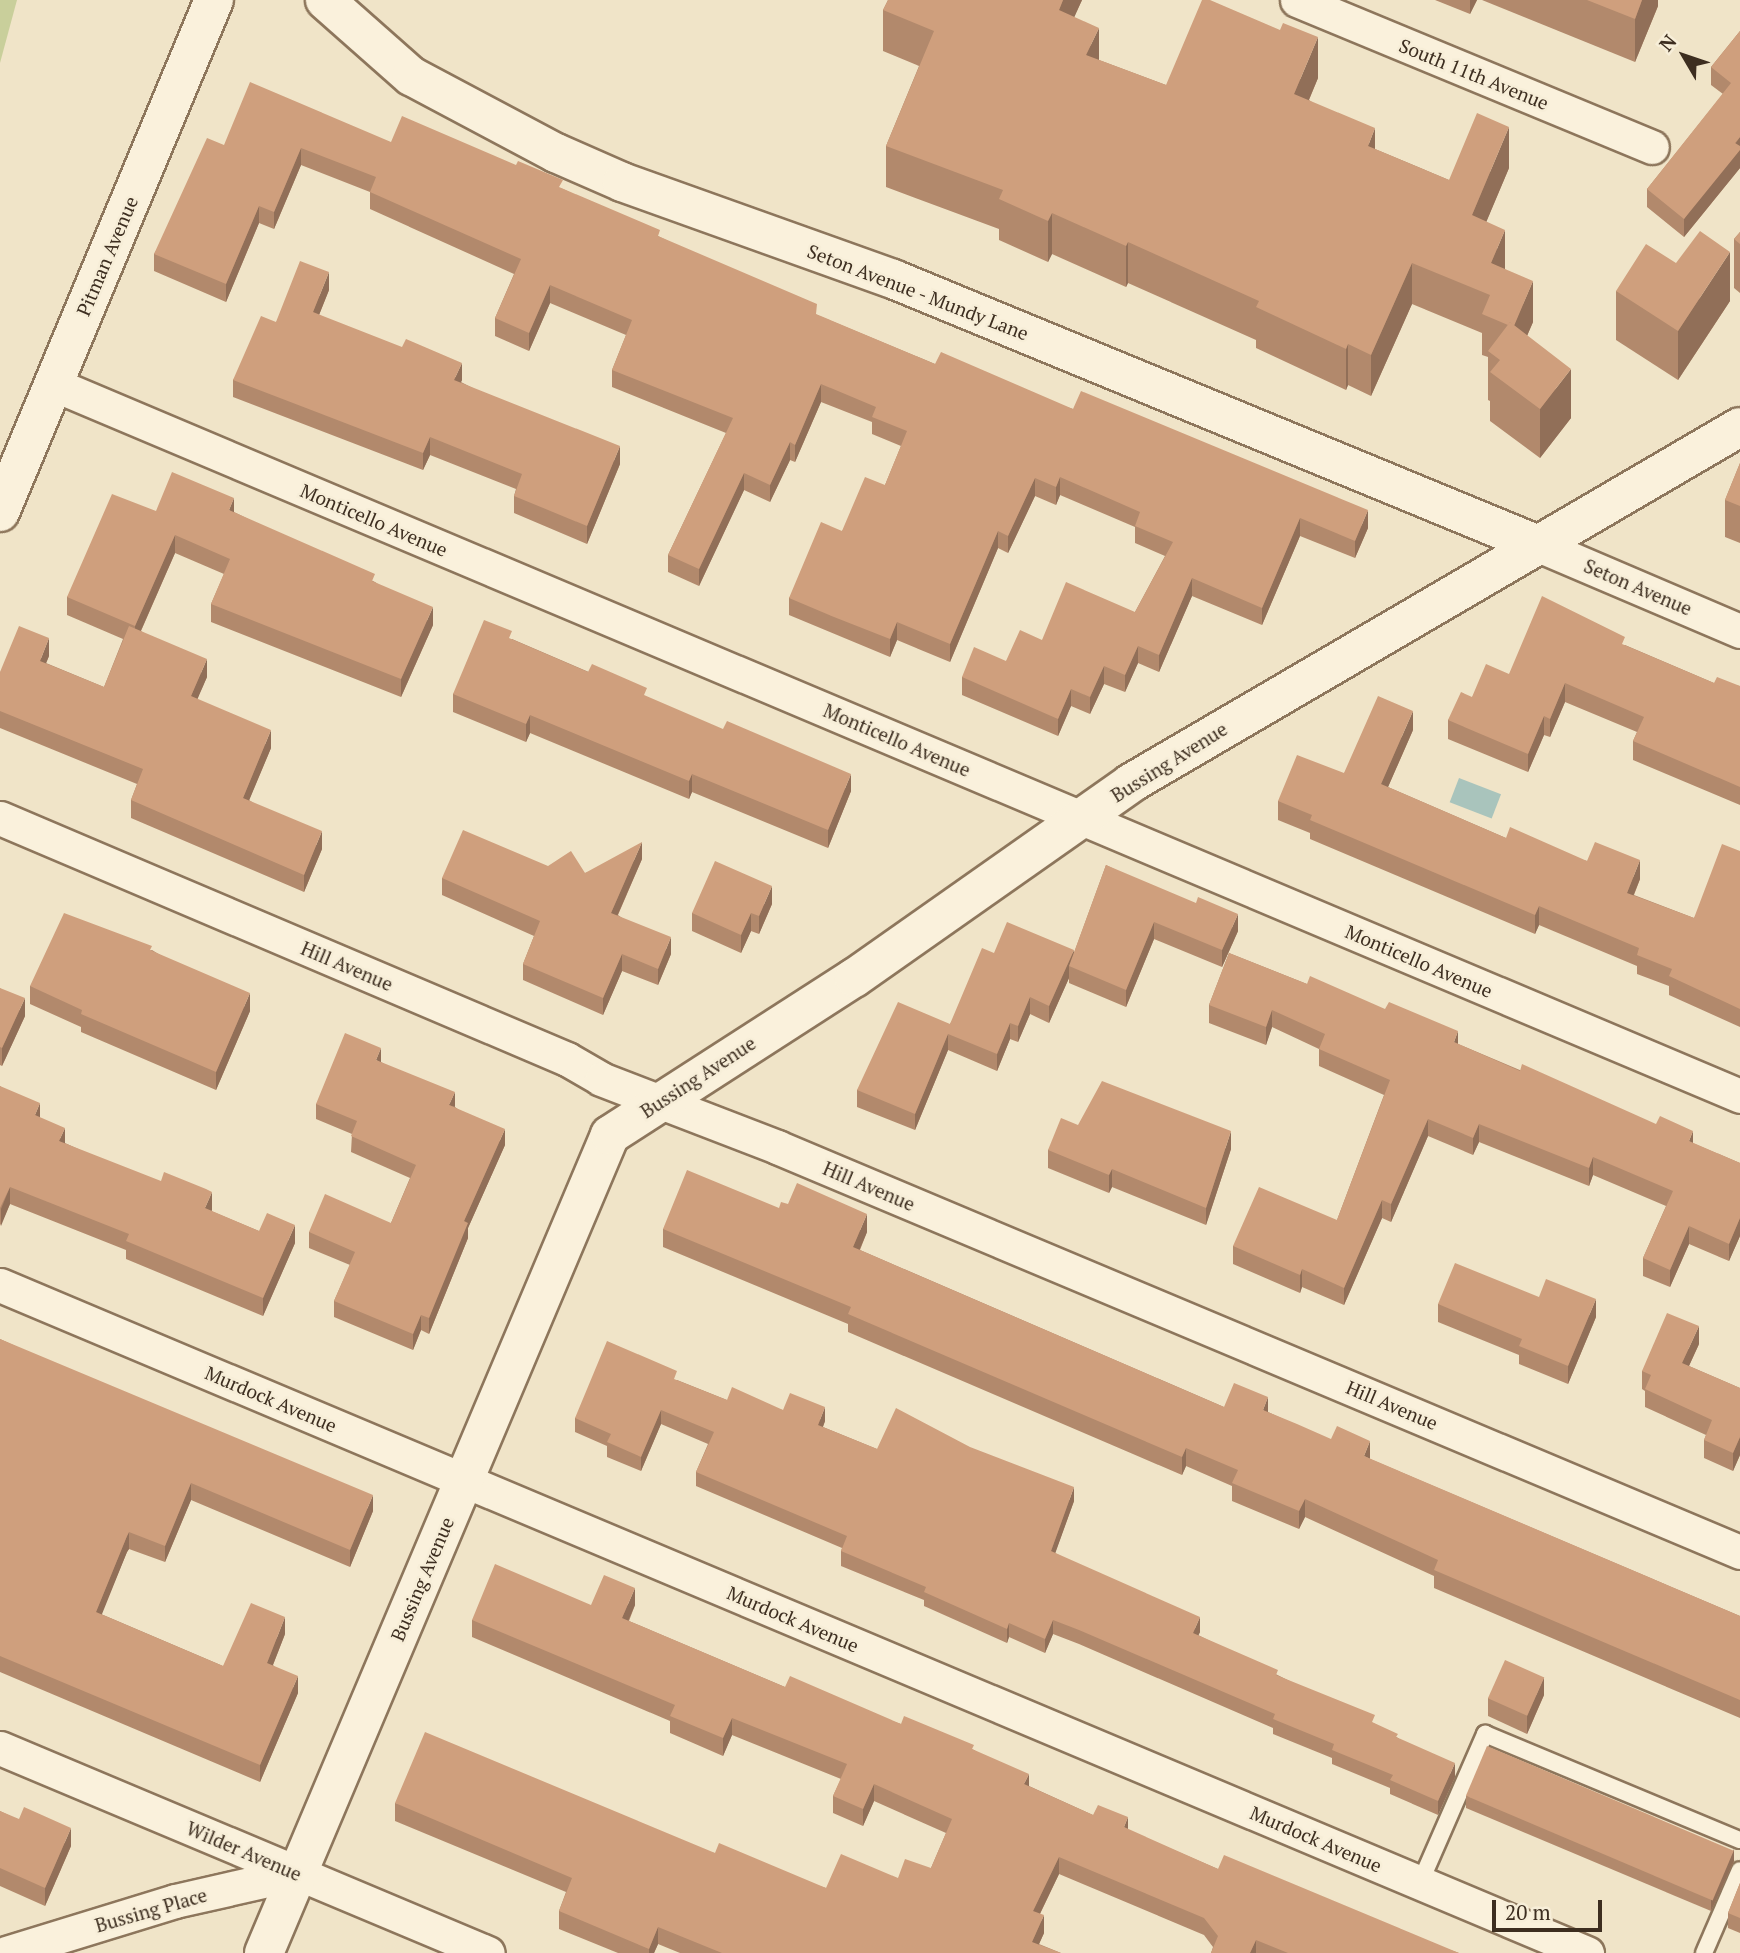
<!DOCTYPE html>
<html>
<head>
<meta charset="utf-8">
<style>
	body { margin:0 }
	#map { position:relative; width:1740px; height:1953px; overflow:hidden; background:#f0e4c8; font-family:"PT Serif",serif }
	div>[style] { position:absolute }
	.green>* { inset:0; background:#c9cf9b }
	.water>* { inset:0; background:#a9c4bc; transform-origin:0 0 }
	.roads { filter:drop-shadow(2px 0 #8d765c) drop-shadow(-2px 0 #8d765c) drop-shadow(0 2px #8d765c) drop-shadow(0 -2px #8d765c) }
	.lane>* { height:16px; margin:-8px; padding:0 8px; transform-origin:8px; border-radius:8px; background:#faf1dc }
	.street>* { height:33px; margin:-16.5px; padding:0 16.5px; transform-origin:16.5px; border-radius:16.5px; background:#faf1dc }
	.secondary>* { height:38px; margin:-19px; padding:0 19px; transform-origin:19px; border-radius:19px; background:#faf1dc }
	.wall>* { inset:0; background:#b2896c }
	.shaded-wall>* { inset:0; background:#916f58 }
	.building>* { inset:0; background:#cf9f7d; transform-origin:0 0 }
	span { translate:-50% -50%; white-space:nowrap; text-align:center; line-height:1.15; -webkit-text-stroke:5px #f7eed8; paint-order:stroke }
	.street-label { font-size:19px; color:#3d2e20 }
	.north { position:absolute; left:1649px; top:21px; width:70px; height:70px; -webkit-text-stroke:5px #f7eed8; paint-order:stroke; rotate:309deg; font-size:19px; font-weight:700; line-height:28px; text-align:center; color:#3d2e20 }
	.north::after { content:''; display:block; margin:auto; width:24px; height:32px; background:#3d2e20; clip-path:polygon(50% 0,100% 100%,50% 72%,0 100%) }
	.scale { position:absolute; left:1492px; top:1900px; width:110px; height:32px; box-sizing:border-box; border:4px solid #3d2e20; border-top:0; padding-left:9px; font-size:21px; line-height:24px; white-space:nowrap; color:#3d2e20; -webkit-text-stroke:5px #f7eed8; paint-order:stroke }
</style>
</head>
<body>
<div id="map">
	<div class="green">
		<i style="clip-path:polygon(0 0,17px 0,0 63px)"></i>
	</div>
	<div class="water">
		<i style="left:1459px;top:778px;width:45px;height:26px;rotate:21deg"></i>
	</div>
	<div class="roads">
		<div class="lane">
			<i style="left:1420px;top:1883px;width:163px;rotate:-66.4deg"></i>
			<i style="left:1485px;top:1734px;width:276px;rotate:22.6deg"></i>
			<i style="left:1704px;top:1953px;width:90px;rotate:-66.6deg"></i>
		</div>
		<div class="street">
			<i style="left:1297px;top:0;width:384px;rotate:22.5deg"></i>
			<i style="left:53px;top:384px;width:1831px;rotate:22.88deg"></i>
			<i style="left:1536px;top:544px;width:222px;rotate:23.1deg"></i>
			<i style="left:0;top:818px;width:616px;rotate:23.03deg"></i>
			<i style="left:567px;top:1059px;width:39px;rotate:30deg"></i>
			<i style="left:601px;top:1079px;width:189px;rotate:21.1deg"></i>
			<i style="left:777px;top:1147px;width:1045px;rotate:22.81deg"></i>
			<i style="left:0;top:1285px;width:1722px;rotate:22.83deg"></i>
			<i style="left:0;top:1748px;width:529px;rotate:22.79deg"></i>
			<i style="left:6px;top:1953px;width:177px;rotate:-17.1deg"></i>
			<i style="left:175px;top:1901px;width:126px;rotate:-12.8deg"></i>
		</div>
		<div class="secondary">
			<i style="left:325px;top:0;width:115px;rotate:41.5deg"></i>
			<i style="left:411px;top:76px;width:164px;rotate:28deg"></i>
			<i style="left:556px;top:153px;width:72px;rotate:23.7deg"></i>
			<i style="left:622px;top:182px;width:288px;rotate:19.7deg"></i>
			<i style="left:893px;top:279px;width:695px;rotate:22.4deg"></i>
			<i style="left:0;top:512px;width:555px;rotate:-67.32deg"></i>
			<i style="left:264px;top:1953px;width:888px;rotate:-67.07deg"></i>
			<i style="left:610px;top:1135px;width:290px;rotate:-32.8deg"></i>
			<i style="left:854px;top:978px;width:339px;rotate:-35.1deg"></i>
			<i style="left:1131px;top:783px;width:705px;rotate:-30.31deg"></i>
		</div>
	</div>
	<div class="wall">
		<i style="clip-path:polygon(888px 0,1082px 0,1074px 17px,1099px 60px,1166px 85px,1318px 78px,1309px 100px,1375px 149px,1449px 180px,1509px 168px,1486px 222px,1505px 269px,1533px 322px,1527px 336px,1571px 418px,1540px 458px,1490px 421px,1490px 401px,1488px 400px,1488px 357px,1482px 355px,1482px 333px,1412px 304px,1371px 396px,1348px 385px,1346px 390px,1256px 348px,1256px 340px,1128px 283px,1126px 287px,1052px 254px,1048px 262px,999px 240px,999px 229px,886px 187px,886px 146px,919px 66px,883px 51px,883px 10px)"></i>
		<i style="clip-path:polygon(1435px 0,1477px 0,1470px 14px)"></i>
		<i style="clip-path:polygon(1482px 0,1658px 0,1658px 6px,1635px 62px)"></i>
		<i style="clip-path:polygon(1740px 31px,1740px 168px,1684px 237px,1647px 207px,1647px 189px,1723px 94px,1711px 85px,1711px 67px)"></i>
		<i style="clip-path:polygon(391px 142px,563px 189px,817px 315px,935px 364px,1073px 409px,1368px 528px,1355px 558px,1300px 536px,1262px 625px,1192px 596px,1159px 672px,1138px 663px,1125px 692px,1104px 684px,1090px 714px,1071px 706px,1058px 736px,962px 695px,962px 677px,1006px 661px,1042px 640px,1135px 612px,1165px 556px,1135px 543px,1135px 527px,1060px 495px,1056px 505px,1035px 496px,1008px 553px,998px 548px,950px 662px,897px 640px,890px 657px,789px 615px,789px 598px,842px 531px,885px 485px,901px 446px,872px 434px,872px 422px,821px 402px,795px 462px,790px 460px,770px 502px,744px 490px,699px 586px,668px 572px,668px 555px,726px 433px,612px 387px,612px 370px,626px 335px,550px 303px,529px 351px,495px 336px,495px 318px,514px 274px,370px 209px,370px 192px,301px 165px,274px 229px,259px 223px,226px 302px,154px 271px,154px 254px,224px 145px)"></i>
		<i style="clip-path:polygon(1740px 232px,1740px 293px,1734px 288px,1734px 239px)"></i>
		<i style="clip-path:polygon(329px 290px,319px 315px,462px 380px,461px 382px,620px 464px,587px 544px,514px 513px,514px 496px,516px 489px,430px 455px,423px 470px,233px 397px,233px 380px,276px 322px)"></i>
		<i style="clip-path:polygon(1616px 291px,1730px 301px,1678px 380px,1616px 340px)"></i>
		<i style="clip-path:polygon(1740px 463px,1740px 543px,1725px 537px,1725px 500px)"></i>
		<i style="clip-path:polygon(156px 511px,234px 512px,375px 582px,433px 625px,401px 697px,211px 622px,211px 604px,224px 574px,175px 553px,141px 631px,207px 677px,197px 699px,271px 748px,249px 800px,322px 849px,304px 892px,131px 818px,131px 800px,137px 784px,0 728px,0 672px,49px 656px,46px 663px,104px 687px,123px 639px,67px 615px,67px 597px)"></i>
		<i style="clip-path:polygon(512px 639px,647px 697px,851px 791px,828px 848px,692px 792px,689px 799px,530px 733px,526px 742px,453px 712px,453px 694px)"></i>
		<i style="clip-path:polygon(1625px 645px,1714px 683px,1740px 686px,1740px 805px,1633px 760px,1633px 741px,1637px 732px,1565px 702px,1550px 737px,1544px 735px,1528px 772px,1448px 739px,1448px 720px,1472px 697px,1509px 674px)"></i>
		<i style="clip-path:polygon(1413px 730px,1388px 787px,1506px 838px,1587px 861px,1640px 879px,1634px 895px,1694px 918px,1740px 851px,1740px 1027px,1669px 995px,1669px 986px,1637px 974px,1637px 966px,1539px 925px,1535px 934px,1310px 839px,1310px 833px,1278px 820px,1278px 801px,1344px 773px)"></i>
		<i style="clip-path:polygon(642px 859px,618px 915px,671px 954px,658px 985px,622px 971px,603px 1015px,523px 980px,523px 964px,534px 936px,442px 895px,442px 878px,548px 866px,585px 873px)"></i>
		<i style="clip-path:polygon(1106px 865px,1238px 931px,1222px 967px,1154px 939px,1126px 1007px,1069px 983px,1069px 978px,1049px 1023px,1030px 1014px,1018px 1042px,1010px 1039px,997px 1071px,948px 1050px,915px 1130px,857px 1107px,857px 1090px,950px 1024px,994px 953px,1074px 953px)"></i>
		<i style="clip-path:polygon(772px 904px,759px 934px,751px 931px,741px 953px,692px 931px,692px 913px)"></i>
		<i style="clip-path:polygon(152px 950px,250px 1011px,216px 1090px,81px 1032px,81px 1027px,30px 1004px,30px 986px)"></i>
		<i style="clip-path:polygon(1229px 953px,1458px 1044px,1740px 1163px,1740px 1236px,1729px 1261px,1689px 1244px,1670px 1287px,1643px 1276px,1643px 1258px,1666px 1206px,1593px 1175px,1589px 1186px,1479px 1142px,1473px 1155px,1428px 1136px,1391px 1222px,1382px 1218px,1344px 1305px,1302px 1287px,1300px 1293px,1233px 1264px,1233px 1246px,1337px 1220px,1384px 1095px,1319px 1066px,1319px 1049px,1272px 1027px,1266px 1045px,1209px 1023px,1209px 1005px)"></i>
		<i style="clip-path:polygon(0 988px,25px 1016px,2px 1066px,0 1065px)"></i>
		<i style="clip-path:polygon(381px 1062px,455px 1107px,505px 1145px,468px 1228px,468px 1238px,429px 1334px,421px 1330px,413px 1350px,334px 1317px,334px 1301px,350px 1265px,309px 1248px,309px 1232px,391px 1223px,410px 1178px,351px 1152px,352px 1134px,316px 1119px,316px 1104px)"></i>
		<i style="clip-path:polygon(0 1086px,40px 1118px,65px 1143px,212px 1210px,211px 1211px,259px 1231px,295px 1243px,263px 1316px,126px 1259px,126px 1250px,10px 1204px,0 1226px)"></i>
		<i style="clip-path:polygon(1078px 1125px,1231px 1149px,1206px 1225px,1112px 1187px,1109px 1193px,1048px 1168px,1048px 1150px)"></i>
		<i style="clip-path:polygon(779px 1208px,867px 1232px,860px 1250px,1224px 1407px,1268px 1412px,1370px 1459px,1740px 1616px,1740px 1718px,1434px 1588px,1434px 1576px,1305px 1517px,1299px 1529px,1232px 1501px,1232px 1486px,1186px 1466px,1182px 1475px,848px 1332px,848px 1324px,663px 1247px,663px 1229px)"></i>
		<i style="clip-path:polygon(1539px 1297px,1596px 1317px,1568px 1384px,1519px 1364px,1519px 1355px,1438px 1322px,1438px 1304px)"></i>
		<i style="clip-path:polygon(0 1339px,373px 1511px,350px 1567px,191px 1500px,165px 1562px,129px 1549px,127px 1552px,101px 1614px,223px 1666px,285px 1634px,273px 1665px,298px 1693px,260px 1782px,0 1672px)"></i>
		<i style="clip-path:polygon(1699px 1344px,1689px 1366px,1740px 1388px,1740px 1455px,1733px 1471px,1704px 1458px,1704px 1440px,1706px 1435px,1645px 1407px,1645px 1391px,1642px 1389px,1642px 1371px)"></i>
		<i style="clip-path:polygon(677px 1380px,727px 1400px,783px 1410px,825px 1421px,823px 1427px,877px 1449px,1074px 1501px,1055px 1553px,1200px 1632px,1198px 1635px,1375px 1724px,1398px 1738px,1455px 1777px,1438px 1815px,1390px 1794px,1390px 1788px,1332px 1764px,1332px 1758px,1273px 1734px,1273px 1728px,1079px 1644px,1053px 1634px,1045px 1653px,1009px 1637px,1007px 1643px,924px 1606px,924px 1600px,841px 1566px,841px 1551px,842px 1548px,696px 1486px,696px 1472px,708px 1444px,661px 1424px,641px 1471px,607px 1457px,607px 1446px,575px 1432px,575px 1418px)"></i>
		<i style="clip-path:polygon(591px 1605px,635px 1605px,629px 1621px,785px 1687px,901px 1724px,974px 1750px,1029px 1786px,1093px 1815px,1218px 1869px,1459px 1953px,1211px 1953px,1213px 1947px,1204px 1935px,1059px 1874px,1040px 1914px,1044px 1933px,1039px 1944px,1061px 1953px,680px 1953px,658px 1944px,654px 1953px,618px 1953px,559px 1929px,559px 1911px,566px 1892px,395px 1821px,395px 1803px,715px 1853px,826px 1888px,898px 1878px,931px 1868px,946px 1833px,874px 1801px,863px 1826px,833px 1813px,833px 1796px,841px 1779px,732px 1735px,723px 1756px,670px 1733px,670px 1721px,472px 1637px,472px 1620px)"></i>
		<i style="clip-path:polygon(1544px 1695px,1527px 1734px,1488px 1716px,1488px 1698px)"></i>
		<i style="clip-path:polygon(1466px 1796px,1734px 1861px,1711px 1911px,1466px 1808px)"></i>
		<i style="clip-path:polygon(0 1811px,71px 1846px,45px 1906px,0 1886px)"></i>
		<i style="clip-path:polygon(1740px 1883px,1740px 1933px,1728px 1928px,1728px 1913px)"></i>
	</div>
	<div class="shaded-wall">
		<i style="clip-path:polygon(1063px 0,1082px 0,1059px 51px,1059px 10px)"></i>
		<i style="clip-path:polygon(1470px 0,1477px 0,1470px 14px)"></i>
		<i style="clip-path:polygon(1642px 0,1658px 0,1658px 6px,1635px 62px,1635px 19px)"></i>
		<i style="clip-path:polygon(1099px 28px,1099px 68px,1086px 55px)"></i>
		<i style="clip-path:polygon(1318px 37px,1318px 78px,1294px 135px,1294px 94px)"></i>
		<i style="clip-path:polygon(1509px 127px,1509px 168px,1472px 256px,1472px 215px)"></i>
		<i style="clip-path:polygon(1375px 128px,1375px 169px,1368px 146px)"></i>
		<i style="clip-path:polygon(1740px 137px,1740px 168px,1684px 237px,1684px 219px)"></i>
		<i style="clip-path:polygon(301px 148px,301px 165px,274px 229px,274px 212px)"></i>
		<i style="clip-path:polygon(259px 206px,259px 223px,226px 302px,226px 284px)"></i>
		<i style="clip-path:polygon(1052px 213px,1052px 254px,1048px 262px,1048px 221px)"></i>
		<i style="clip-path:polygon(1505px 230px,1505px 271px,1491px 263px)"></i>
		<i style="clip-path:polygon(1128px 242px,1128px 283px,1126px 287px,1126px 246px)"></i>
		<i style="clip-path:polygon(1730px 252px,1730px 301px,1678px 380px,1678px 331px)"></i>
		<i style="clip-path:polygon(1412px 263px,1412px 304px,1371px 396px,1371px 355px)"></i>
		<i style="clip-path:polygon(329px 272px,329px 290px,313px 330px,313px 312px)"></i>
		<i style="clip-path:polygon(1533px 281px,1533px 322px,1513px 368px,1513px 327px)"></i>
		<i style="clip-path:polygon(550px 285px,550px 303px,529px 351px,529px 333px)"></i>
		<i style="clip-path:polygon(1348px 344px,1348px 385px,1346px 390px,1346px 349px)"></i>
		<i style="clip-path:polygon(462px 363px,462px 380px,454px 397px,454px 380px)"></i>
		<i style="clip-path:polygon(1571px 369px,1571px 418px,1540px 458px,1540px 409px)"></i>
		<i style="clip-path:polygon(821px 384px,821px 402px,795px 462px,795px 445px)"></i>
		<i style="clip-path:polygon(430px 437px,430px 455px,423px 470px,423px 453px)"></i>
		<i style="clip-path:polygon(790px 442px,790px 460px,770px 502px,770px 485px)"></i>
		<i style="clip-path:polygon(620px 446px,620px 464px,587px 544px,587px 526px)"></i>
		<i style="clip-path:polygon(744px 473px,744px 490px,699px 586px,699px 569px)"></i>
		<i style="clip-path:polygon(1060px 477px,1060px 495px,1056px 505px,1056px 487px)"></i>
		<i style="clip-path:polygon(1035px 478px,1035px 496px,1008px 553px,1008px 536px)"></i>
		<i style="clip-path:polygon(234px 498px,234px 516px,229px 510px)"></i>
		<i style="clip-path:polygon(1368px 510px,1368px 528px,1355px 558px,1355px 541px)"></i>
		<i style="clip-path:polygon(1300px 518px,1300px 536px,1262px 625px,1262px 608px)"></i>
		<i style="clip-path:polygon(998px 531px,998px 548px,950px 662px,950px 644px)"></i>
		<i style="clip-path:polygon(175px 535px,175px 553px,135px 644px,135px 626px)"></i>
		<i style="clip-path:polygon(1192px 578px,1192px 596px,1159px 672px,1159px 655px)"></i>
		<i style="clip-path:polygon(433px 607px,433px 625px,401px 697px,401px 679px)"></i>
		<i style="clip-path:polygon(897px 622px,897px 640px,890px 657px,890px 639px)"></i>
		<i style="clip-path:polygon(49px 638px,49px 656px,40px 678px,40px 661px)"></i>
		<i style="clip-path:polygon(1138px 646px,1138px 663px,1125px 692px,1125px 675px)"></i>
		<i style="clip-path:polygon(207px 659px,207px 677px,191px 714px,191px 696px)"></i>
		<i style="clip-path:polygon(1104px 666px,1104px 684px,1090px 714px,1090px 697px)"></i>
		<i style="clip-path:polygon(1565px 683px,1565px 702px,1550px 737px,1550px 719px)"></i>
		<i style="clip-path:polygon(1071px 689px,1071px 706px,1058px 736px,1058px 719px)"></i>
		<i style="clip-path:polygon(1413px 711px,1413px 730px,1381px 803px,1381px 784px)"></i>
		<i style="clip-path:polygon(530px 715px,530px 733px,526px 742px,526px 724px)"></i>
		<i style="clip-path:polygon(1544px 716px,1544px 735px,1528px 772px,1528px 754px)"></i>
		<i style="clip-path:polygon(271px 730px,271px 748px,243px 815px,243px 798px)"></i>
		<i style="clip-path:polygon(692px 774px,692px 792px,689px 799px,689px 781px)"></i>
		<i style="clip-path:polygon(851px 774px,851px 791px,828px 848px,828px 830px)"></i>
		<i style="clip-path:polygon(322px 831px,322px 849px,304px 892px,304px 875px)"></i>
		<i style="clip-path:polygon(642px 842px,642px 859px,611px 930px,611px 913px)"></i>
		<i style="clip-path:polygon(1640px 860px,1640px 879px,1627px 911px,1627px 893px)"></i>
		<i style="clip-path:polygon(772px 886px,772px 904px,759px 934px,759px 916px)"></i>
		<i style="clip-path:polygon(1539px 906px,1539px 925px,1535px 934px,1535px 915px)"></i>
		<i style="clip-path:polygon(751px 913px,751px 931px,741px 953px,741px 935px)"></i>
		<i style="clip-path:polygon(1238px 914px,1238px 931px,1222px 967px,1222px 950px)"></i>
		<i style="clip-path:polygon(1154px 922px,1154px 939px,1126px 1007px,1126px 990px)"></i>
		<i style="clip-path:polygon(671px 937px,671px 954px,658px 985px,658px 969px)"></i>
		<i style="clip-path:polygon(1074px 950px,1074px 966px,1069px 966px,1069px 978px,1049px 1023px,1049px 1006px)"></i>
		<i style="clip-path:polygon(622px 954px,622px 971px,603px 1015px,603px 998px)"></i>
		<i style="clip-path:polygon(250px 993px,250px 1011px,216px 1090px,216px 1072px)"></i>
		<i style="clip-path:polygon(1030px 997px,1030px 1014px,1018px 1042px,1018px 1026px)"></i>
		<i style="clip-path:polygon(25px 998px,25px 1016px,2px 1066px,2px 1048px)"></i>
		<i style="clip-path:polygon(1272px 1010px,1272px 1027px,1266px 1045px,1266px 1027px)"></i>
		<i style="clip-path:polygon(1010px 1023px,1010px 1039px,997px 1071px,997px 1054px)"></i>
		<i style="clip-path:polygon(1458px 1031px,1458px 1049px,1454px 1042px)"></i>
		<i style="clip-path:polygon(948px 1034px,948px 1050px,915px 1130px,915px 1114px)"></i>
		<i style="clip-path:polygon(381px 1048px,381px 1063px,376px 1060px)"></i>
		<i style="clip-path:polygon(455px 1092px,455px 1107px,449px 1105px)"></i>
		<i style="clip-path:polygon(40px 1103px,40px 1120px,35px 1115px)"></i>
		<i style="clip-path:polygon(1428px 1119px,1428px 1136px,1391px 1222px,1391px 1204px)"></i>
		<i style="clip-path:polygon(1479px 1124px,1479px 1142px,1473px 1155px,1473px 1138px)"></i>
		<i style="clip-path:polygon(65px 1128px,65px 1145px,59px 1141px)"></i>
		<i style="clip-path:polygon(505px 1129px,505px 1145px,468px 1228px,468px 1238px,429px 1334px,429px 1318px,464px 1221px)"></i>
		<i style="clip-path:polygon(1231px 1131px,1231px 1149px,1206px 1225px,1206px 1208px)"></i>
		<i style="clip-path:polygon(1693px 1131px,1693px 1149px,1689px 1141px)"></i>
		<i style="clip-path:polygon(1593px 1157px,1593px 1175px,1589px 1186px,1589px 1168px)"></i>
		<i style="clip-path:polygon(1112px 1169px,1112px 1187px,1109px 1193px,1109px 1175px)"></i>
		<i style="clip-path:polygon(10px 1187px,10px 1204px,1px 1226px,1px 1209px)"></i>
		<i style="clip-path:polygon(212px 1192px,212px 1210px,205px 1226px,205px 1208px)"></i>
		<i style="clip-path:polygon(1382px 1200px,1382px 1218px,1344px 1305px,1344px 1288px)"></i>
		<i style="clip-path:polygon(867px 1214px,867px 1232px,853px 1265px,853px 1247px)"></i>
		<i style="clip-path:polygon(1740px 1218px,1740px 1236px,1729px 1261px,1729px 1244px)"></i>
		<i style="clip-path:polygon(295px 1225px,295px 1243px,263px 1316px,263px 1298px)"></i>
		<i style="clip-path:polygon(1689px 1226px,1689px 1244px,1670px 1287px,1670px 1270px)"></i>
		<i style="clip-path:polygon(1302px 1269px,1302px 1287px,1300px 1293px,1300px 1275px)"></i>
		<i style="clip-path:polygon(1596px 1299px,1596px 1317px,1568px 1384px,1568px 1366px)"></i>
		<i style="clip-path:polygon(421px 1315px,421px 1330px,413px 1350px,413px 1334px)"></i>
		<i style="clip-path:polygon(1699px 1326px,1699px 1344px,1682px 1381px,1682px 1363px)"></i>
		<i style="clip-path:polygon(1268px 1397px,1268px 1415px,1263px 1410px)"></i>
		<i style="clip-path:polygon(825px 1407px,825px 1421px,818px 1439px,818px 1425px)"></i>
		<i style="clip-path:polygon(661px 1410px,661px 1424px,641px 1471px,641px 1457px)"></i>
		<i style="clip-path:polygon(1740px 1437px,1740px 1455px,1733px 1471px,1733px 1453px)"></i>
		<i style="clip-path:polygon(1370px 1441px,1370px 1459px,1364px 1456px)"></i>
		<i style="clip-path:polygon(1186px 1448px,1186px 1466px,1182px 1475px,1182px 1457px)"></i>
		<i style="clip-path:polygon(191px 1483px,191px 1500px,165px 1562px,165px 1546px)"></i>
		<i style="clip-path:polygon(1074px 1487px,1074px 1501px,1051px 1565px,1051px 1551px)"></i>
		<i style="clip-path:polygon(373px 1495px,373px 1511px,350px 1567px,350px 1550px)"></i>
		<i style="clip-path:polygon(1305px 1499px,1305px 1517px,1299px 1529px,1299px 1511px)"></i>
		<i style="clip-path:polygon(129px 1532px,129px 1549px,127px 1552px,96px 1629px,96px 1612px,127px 1536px)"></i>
		<i style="clip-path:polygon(635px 1588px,635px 1605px,622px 1635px,622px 1618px)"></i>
		<i style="clip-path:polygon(285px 1617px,285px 1634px,267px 1680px,267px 1663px)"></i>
		<i style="clip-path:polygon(1200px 1617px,1200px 1632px,1193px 1647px,1193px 1633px)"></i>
		<i style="clip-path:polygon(1053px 1620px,1053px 1634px,1045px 1653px,1045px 1639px)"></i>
		<i style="clip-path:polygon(1009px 1623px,1009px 1637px,1007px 1643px,1007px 1629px)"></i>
		<i style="clip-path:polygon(298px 1676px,298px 1693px,260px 1782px,260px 1765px)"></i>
		<i style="clip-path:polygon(1544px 1677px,1544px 1695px,1527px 1734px,1527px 1716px)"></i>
		<i style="clip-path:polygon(732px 1718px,732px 1735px,723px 1756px,723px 1738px)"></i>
		<i style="clip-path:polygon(1455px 1763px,1455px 1777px,1438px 1815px,1438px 1801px)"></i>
		<i style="clip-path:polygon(1029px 1774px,1029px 1792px,1024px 1784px)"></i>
		<i style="clip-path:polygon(874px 1784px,874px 1801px,863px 1826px,863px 1809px)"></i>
		<i style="clip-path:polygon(1128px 1817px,1128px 1834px,1124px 1827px)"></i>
		<i style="clip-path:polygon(71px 1828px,71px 1846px,45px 1906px,45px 1888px)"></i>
		<i style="clip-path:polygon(1734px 1849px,1734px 1861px,1711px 1911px,1711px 1899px)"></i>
		<i style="clip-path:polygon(1059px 1857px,1059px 1874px,1033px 1928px,1033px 1911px)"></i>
		<i style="clip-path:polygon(1044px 1915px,1044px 1933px,1035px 1953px,1032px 1942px)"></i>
		<i style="clip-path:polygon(658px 1927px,658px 1944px,654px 1953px,649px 1953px,649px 1949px)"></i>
		<i style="clip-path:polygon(1256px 1940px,1256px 1953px,1250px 1953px)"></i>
	</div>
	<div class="building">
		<i style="clip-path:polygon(888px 0,1063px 0,1059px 10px,1099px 28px,1086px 55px,1166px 85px,1202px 0,1210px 0,1280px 30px,1283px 23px,1318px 37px,1294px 94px,1375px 128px,1368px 146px,1449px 180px,1477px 113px,1509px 127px,1472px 215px,1505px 230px,1491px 263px,1533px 281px,1514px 326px,1510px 322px,1508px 325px,1482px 314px,1490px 295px,1412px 263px,1371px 355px,1348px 344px,1346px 349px,1256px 307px,1259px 301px,1128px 242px,1126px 246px,1052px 213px,1048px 221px,999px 199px,1003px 190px,886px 146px,934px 31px,883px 10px)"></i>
		<i style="clip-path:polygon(1587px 0,1642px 0,1635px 19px)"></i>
		<i style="clip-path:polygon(1740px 31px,1740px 137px,1735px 143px,1740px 146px,1740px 150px,1684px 219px,1647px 189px,1731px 83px,1711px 67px)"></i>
		<i style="clip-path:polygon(250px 82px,391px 142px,402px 116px,516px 165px,518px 161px,563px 180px,559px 187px,660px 230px,658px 236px,817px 304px,816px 314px,935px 364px,941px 352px,1073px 409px,1081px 391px,1368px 510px,1355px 541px,1300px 518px,1262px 608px,1192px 578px,1159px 655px,1138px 646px,1125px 675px,1104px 666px,1090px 697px,1071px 689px,1058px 719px,962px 677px,974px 647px,1006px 661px,1020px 630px,1042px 640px,1066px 582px,1135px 612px,1173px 542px,1135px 526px,1140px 512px,1060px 477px,1056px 487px,1035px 478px,1008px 536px,998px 531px,950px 644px,897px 622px,890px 639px,834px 617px,789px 598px,821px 522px,842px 531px,865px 477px,885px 485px,907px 431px,872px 417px,876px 407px,821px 384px,795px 445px,790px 442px,770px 485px,744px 473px,699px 569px,668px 555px,733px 418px,612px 370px,632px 320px,550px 285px,529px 333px,495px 318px,521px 259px,370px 192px,376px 177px,301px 148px,274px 212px,259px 206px,226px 284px,154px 254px,207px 138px,224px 145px)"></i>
		<i style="clip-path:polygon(1700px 231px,1730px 252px,1678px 331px,1616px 291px,1646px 244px,1676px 263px)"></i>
		<i style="clip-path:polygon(1740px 232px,1740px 244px,1734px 239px)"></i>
		<i style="clip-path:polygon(300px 261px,329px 272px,313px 312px,402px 347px,406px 339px,462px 363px,454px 380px,620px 446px,587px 526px,514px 496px,522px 474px,430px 437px,423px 453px,233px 380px,261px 316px,276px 322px)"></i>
		<i style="clip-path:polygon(1510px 322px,1571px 369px,1540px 409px,1490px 372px,1500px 360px,1488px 351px)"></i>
		<i style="clip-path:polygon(1740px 463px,1740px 506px,1725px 500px)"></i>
		<i style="clip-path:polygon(172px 472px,234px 498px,229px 510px,375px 574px,372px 581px,433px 607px,401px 679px,211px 604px,230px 559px,175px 535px,135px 626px,67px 597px,112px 494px,156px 511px)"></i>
		<i style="clip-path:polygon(1542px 596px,1625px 637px,1622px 644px,1714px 683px,1717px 677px,1740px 686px,1740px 787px,1633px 741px,1644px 717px,1565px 683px,1550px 719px,1544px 716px,1528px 754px,1448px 720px,1461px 692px,1472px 697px,1486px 664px,1509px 674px)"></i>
		<i style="clip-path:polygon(484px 620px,512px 631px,509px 638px,588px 672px,592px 664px,647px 688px,644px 695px,723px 729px,727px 721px,851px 774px,828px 830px,692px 774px,689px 781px,530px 715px,526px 724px,453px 694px)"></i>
		<i style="clip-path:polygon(19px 626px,49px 638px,40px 661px,104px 687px,129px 626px,207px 659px,191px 696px,271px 730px,243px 798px,322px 831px,304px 875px,131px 800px,143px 769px,0 711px,0 672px)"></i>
		<i style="clip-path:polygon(1378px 696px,1413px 711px,1381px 784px,1506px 838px,1510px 827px,1587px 861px,1595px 842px,1640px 860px,1627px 893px,1694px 918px,1722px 844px,1740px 851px,1740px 1009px,1669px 976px,1672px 969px,1637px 955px,1639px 948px,1539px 906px,1535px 915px,1310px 820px,1312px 815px,1278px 801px,1297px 755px,1344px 773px)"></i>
		<i style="clip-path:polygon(463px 830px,548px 866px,571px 851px,585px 873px,642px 842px,611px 913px,671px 937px,658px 969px,622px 954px,603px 998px,523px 964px,540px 921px,442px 878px)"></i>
		<i style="clip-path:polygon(715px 861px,772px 886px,759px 916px,751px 913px,741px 935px,692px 913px)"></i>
		<i style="clip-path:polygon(1106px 865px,1196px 903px,1198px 897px,1238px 914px,1222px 950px,1154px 922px,1126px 990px,1069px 966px)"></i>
		<i style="clip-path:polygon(64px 913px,152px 946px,150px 950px,250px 993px,216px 1072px,81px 1014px,82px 1010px,30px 986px)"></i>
		<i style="clip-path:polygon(1007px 922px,1074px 950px,1049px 1006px,1030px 997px,1018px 1026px,1010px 1023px,997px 1054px,948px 1034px,915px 1114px,857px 1090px,898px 1002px,950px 1024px,982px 948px,994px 953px)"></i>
		<i style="clip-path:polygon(1229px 953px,1307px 984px,1310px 976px,1385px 1009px,1389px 1002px,1458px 1031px,1454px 1042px,1520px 1071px,1522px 1064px,1656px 1124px,1660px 1116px,1693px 1131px,1689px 1141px,1740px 1163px,1740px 1218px,1729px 1244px,1689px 1226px,1670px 1270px,1643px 1258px,1673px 1191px,1593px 1157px,1589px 1168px,1479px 1124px,1473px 1138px,1428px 1119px,1391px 1204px,1382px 1200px,1344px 1288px,1302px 1269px,1300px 1275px,1233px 1246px,1259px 1187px,1337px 1220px,1390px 1080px,1319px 1049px,1325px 1034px,1272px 1010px,1266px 1027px,1209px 1005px)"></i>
		<i style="clip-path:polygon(0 988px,25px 998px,2px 1048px,0 1047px)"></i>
		<i style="clip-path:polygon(345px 1033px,381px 1048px,376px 1060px,455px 1092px,449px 1105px,505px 1129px,464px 1221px,468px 1223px,429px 1318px,421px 1315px,413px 1334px,334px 1301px,355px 1252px,309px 1232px,325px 1194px,391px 1223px,416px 1165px,351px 1136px,357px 1121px,316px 1104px)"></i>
		<i style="clip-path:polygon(1102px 1081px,1231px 1131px,1206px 1208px,1112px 1169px,1109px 1175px,1048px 1150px,1061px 1118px,1078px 1125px)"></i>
		<i style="clip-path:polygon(0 1086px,40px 1103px,35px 1115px,65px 1128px,59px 1141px,161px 1181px,164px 1172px,206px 1189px,212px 1192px,205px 1208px,259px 1231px,267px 1213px,295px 1225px,263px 1298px,126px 1241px,129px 1234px,10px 1187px,0 1208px)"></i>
		<i style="clip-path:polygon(687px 1170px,779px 1208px,781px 1202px,788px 1204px,797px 1183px,867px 1214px,853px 1247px,1224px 1407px,1234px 1383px,1268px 1397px,1263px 1410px,1297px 1424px,1331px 1439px,1337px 1426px,1370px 1441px,1364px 1456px,1740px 1616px,1740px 1700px,1434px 1570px,1438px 1560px,1305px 1499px,1299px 1511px,1232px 1483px,1238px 1470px,1186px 1448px,1182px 1457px,848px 1314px,851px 1307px,663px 1229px)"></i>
		<i style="clip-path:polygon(1455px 1263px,1539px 1297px,1546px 1279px,1596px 1299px,1568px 1366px,1519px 1346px,1522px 1339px,1438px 1304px)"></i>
		<i style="clip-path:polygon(1667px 1313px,1699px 1326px,1682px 1363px,1740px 1388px,1740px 1437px,1733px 1453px,1704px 1440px,1712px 1420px,1645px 1389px,1651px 1375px,1642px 1371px)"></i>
		<i style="clip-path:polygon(0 1339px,373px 1495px,350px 1550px,191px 1483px,165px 1546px,129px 1532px,127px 1536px,96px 1612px,223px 1666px,251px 1603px,285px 1617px,267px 1663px,298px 1676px,260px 1765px,0 1656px)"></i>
		<i style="clip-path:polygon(607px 1341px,677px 1371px,674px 1379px,727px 1400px,732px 1387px,783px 1410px,790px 1393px,825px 1407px,818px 1425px,877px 1449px,896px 1408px,970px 1447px,1074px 1487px,1051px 1551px,1200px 1617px,1193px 1633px,1278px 1670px,1276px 1675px,1375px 1715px,1372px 1722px,1398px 1734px,1396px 1737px,1455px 1763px,1438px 1801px,1390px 1780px,1393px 1775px,1332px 1750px,1334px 1744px,1273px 1719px,1275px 1714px,1079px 1630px,1053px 1620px,1045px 1639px,1009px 1623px,1007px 1629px,924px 1592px,926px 1587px,841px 1551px,847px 1536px,696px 1472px,714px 1432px,661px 1410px,641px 1457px,607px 1442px,611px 1434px,575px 1418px)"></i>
		<i style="clip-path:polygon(495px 1564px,591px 1605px,604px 1575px,635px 1588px,622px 1618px,785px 1687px,790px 1676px,901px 1724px,904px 1716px,974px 1745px,972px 1749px,1029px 1774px,1024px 1784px,1093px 1815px,1098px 1805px,1128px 1817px,1124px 1827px,1218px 1869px,1224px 1855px,1459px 1953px,1288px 1953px,1256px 1940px,1250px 1953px,1211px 1953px,1218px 1936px,1204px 1918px,1059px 1857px,1033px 1911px,1044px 1915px,1032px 1942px,1061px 1953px,722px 1953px,658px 1927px,649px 1949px,559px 1911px,572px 1878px,395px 1803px,425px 1732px,715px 1853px,719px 1843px,826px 1888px,841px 1854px,898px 1878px,905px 1859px,931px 1868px,952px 1819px,874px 1784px,863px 1809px,833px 1796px,847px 1764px,732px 1718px,723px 1738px,670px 1716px,675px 1705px,472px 1620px)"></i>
		<i style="left:1505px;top:1660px;width:43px;height:42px;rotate:24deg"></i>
		<i style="left:1487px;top:1746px;width:268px;height:54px;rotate:23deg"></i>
		<i style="clip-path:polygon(24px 1807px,71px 1828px,45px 1888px,0 1868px,0 1811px,19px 1819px)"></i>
		<i style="clip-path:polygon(1740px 1883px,1740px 1918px,1728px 1913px)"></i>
	</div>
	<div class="street-label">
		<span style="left:1474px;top:74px;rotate:22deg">South 11th Avenue</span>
		<span style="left:107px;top:256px;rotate:-67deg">Pitman Avenue</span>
		<span style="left:918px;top:292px;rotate:21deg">Seton Avenue - Mundy Lane</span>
		<span style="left:374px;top:520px;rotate:23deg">Monticello Avenue</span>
		<span style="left:1638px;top:587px;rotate:23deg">Seton Avenue</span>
		<span style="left:897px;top:740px;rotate:23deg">Monticello Avenue</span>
		<span style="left:1169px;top:762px;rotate:-32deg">Bussing Avenue</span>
		<span style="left:1419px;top:961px;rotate:23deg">Monticello Avenue</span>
		<span style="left:347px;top:966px;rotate:23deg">Hill Avenue</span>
		<span style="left:698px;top:1077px;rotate:-33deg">Bussing Avenue</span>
		<span style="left:869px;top:1186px;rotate:23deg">Hill Avenue</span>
		<span style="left:271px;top:1399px;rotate:23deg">Murdock Avenue</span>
		<span style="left:1392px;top:1405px;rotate:23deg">Hill Avenue</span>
		<span style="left:422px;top:1579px;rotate:-67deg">Bussing Avenue</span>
		<span style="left:793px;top:1619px;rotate:23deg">Murdock Avenue</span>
		<span style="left:1316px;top:1839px;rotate:23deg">Murdock Avenue</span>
		<span style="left:244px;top:1851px;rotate:23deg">Wilder Avenue</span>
		<span style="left:151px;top:1910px;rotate:-16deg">Bussing Place</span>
	</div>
	<div class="north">N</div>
	<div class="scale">20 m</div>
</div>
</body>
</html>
